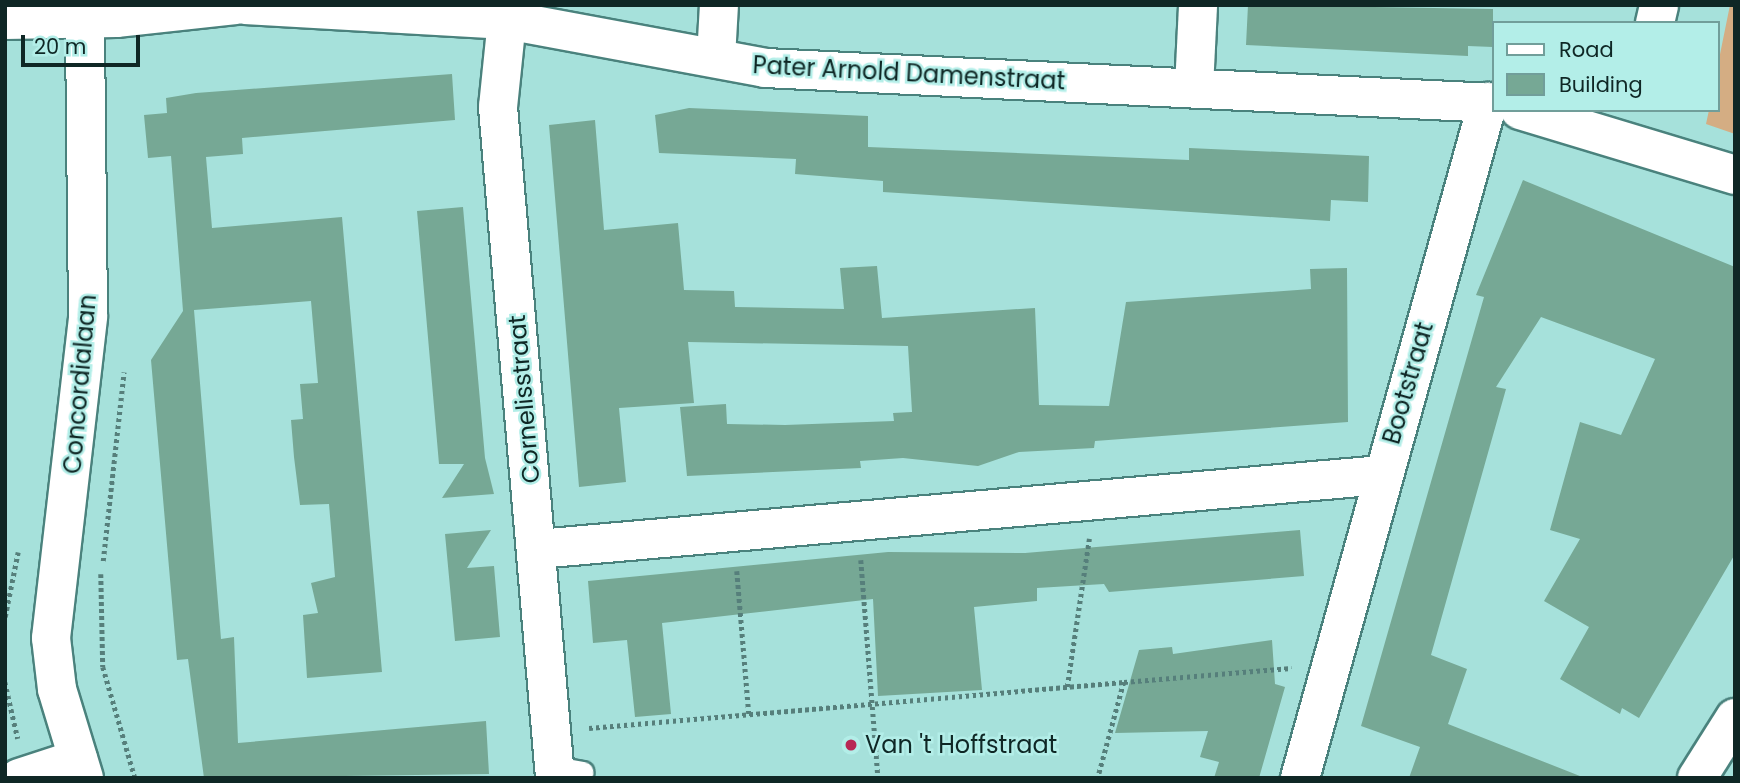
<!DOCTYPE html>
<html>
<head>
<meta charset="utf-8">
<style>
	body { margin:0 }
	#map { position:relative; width:1740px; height:783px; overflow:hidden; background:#a6e1db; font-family:Poppins,sans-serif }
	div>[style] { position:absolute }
	.green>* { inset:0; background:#d4ad83 }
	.building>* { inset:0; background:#76a895 }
	.path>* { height:4.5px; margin-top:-2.25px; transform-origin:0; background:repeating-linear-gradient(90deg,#567f7b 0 3.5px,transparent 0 7px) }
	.roads { filter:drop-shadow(2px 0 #4a827d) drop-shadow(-2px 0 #4a827d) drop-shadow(0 2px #4a827d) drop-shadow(0 -2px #4a827d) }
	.lane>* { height:21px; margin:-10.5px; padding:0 10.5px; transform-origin:10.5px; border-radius:10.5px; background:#fff }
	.street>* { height:38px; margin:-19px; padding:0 19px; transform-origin:19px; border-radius:19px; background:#fff }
	.secondary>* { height:38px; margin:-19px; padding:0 19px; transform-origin:19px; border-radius:19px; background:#fff }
	.dots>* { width:19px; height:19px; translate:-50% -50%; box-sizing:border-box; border:4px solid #b3eee8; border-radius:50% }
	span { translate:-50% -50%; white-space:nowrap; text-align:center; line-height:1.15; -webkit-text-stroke:5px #b3eee8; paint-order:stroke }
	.street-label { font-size:24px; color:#0f2725 }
	.poi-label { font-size:24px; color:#0f2725 }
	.left { translate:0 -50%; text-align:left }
	.frame { position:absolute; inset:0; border:7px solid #0f2725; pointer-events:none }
	.legend { position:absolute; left:1492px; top:21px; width:228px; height:91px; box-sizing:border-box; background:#b3eee8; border:2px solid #719e9a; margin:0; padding:9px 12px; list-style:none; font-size:21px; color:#0f2725 }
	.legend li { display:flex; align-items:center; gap:14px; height:35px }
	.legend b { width:35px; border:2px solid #719e9a }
	.scale { position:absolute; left:21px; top:35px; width:119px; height:32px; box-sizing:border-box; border:4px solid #0f2725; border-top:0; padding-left:9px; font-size:21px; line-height:24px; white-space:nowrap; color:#0f2725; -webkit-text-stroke:5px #b3eee8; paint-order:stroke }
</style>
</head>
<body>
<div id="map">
	<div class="green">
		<i style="clip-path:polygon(1730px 5px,1735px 5px,1735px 134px,1706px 124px,1709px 110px,1717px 110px,1717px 69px)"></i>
	</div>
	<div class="building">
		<i style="clip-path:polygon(1248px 5px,1493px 9px,1493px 47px,1468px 46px,1468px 56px,1246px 45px)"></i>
		<i style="clip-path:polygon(452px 74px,455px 120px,242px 138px,243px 154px,206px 157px,212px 228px,342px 217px,382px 672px,307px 678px,303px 615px,318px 613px,311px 583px,335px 577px,329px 504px,300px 505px,294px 457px,291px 420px,303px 419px,300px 384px,318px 383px,311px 301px,194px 310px,221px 639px,234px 637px,238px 743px,486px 721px,489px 774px,204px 778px,188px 659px,177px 660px,151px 360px,183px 311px,171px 156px,148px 158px,144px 115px,167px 113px,166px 98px,196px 93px)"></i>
		<i style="clip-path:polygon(689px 108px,868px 116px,868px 147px,1189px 160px,1189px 148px,1369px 156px,1368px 202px,1331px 200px,1330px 221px,883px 192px,883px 181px,795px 174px,796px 159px,659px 153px,655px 115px)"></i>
		<i style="clip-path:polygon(595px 120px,604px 230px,678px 223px,684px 290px,734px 291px,735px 307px,844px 309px,840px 268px,877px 266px,882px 318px,1035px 308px,1039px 405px,1109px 406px,1126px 302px,1311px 289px,1310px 269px,1347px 268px,1348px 422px,1095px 441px,1094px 448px,1019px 452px,978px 466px,903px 458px,860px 461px,861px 468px,687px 476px,680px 407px,726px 404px,727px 424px,785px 425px,894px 421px,893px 413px,912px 412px,908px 346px,688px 342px,694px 403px,619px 408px,626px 482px,579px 487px,549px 125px)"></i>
		<i style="clip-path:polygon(1523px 180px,1735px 267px,1735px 554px,1639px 718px,1622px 708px,1620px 714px,1560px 679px,1589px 627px,1544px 601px,1580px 539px,1550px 530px,1580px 422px,1621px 435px,1655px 359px,1541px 317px,1496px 387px,1506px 389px,1431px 655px,1467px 669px,1448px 724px,1585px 778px,1409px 778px,1420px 747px,1361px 726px,1484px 297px,1476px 295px)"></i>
		<i style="clip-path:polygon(463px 207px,485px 458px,494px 494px,442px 498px,464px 464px,439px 464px,417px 211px)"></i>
		<i style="clip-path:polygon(491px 530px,467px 568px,494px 566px,500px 637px,455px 641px,445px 534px)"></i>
		<i style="clip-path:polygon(1300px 530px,1304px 576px,1109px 592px,1104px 584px,1037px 588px,1037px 601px,974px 607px,982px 690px,878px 696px,873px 599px,662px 623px,671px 714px,635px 717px,627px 640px,593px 643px,588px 581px,888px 552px,1025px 553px)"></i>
		<i style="clip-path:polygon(1272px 640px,1275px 684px,1285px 687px,1259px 778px,1214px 778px,1219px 762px,1200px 757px,1208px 731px,1115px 733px,1139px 650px,1172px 647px,1173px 654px)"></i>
	</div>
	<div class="path">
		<i style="left:861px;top:560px;width:219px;rotate:85.5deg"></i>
		<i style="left:103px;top:561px;width:190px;rotate:-83.7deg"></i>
		<i style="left:737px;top:571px;width:144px;rotate:85.2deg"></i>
		<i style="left:101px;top:574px;width:93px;rotate:88.8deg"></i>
		<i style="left:103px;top:667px;width:116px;rotate:73.9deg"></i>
		<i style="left:5px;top:617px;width:66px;rotate:-78.7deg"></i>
		<i style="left:5px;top:682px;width:58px;rotate:77.2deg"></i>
		<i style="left:1124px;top:682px;width:168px;rotate:-4.8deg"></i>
		<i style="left:1067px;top:687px;width:150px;rotate:-81.5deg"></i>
		<i style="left:589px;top:728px;width:537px;rotate:-4.91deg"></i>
		<i style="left:1124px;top:682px;width:99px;rotate:105.2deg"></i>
	</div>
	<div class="roads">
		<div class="lane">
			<i style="left:554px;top:767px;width:29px;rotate:10deg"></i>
		</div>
		<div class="street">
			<i style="left:245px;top:5px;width:262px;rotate:3.3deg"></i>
			<i style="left:507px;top:20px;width:262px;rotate:10.5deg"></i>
			<i style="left:765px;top:68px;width:729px;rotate:2.75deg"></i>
			<i style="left:5px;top:20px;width:111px;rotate:-1deg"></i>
			<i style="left:116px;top:18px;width:120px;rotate:-6.2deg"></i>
			<i style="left:507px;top:20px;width:87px;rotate:95.9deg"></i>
			<i style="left:498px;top:107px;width:673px;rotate:85.14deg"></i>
			<i style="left:1655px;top:23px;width:18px;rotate:-77deg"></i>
			<i style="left:716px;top:58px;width:53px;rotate:-86.8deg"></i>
			<i style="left:1194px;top:88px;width:83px;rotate:-87.2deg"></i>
			<i style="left:1520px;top:110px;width:225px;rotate:16.8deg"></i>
			<i style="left:538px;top:549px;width:847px;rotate:-5.01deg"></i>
			<i style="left:19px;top:778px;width:62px;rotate:-17.9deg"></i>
			<i style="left:1300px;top:778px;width:702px;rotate:-74.46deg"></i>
			<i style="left:1697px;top:778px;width:71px;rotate:-57.7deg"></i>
		</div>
		<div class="secondary">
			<i style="left:84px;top:778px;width:93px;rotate:-106.9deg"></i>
			<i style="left:57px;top:689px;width:51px;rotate:-96.7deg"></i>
			<i style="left:51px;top:638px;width:324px;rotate:-83.4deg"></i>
			<i style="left:88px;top:316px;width:311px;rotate:-90.6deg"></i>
		</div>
	</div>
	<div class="dots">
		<i style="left:851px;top:745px;background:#b82854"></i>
	</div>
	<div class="street-label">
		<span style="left:909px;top:73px;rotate:3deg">Pater Arnold Damenstraat</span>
		<span style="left:1408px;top:383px;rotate:-74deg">Bootstraat</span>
		<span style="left:80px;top:384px;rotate:-85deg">Concordialaan</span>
		<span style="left:524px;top:399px;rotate:-95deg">Cornelisstraat</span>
	</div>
	<div class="poi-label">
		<span class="left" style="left:865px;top:745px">Van 't Hoffstraat</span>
	</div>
	<div class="frame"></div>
	<ul class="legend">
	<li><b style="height:9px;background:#fff"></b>Road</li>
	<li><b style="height:19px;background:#76a895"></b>Building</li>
	</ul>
	<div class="scale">20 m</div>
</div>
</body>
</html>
